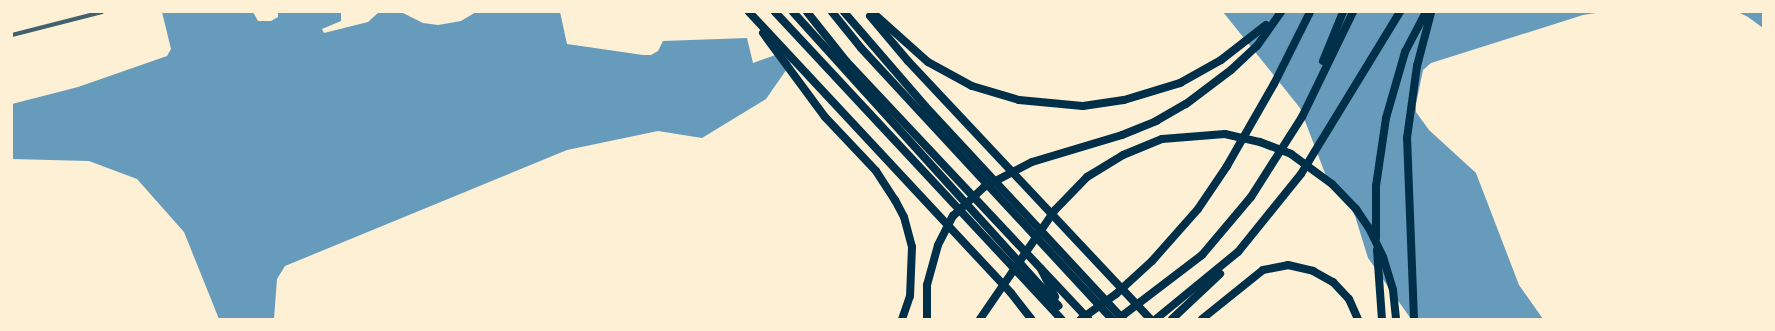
<!DOCTYPE html>
<html>
<head>
<meta charset="utf-8">
<style>
	body { margin:0 }
	#map { position:relative; width:1775px; height:331px; overflow:hidden; background:#fdf0d5; font-family:Raleway,sans-serif }
	div>[style] { position:absolute }
	.water>* { inset:0; background:#669bbc }
	.minor>* { height:4px; margin:-2px; padding:0 2px; transform-origin:2px; border-radius:2px; background:#3f606c }
	.primary>* { height:8px; margin:-4px; padding:0 4px; transform-origin:4px; border-radius:4px; background:#003049 }
	.trunk>* { height:8px; margin:-4px; padding:0 4px; transform-origin:4px; border-radius:4px; background:#003049 }
	span { translate:-50% -50%; white-space:nowrap; text-align:center; line-height:1.15; -webkit-text-stroke:3px #fdf0d5; paint-order:stroke }
	.frame { position:absolute; inset:0; border:13px solid #fdf0d5; pointer-events:none }
</style>
</head>
<body>
<div id="map">
	<div class="water">
		<i style="clip-path:polygon(162px 12px,253px 12px,258px 21px,271px 21px,278px 17px,278px 12px,341px 12px,341px 21px,322px 29px,324px 33px,368px 22px,379px 12px,401px 12px,423px 23px,438px 25px,461px 21px,476px 12px,560px 12px,567px 44px,643px 55px,651px 55px,658px 51px,663px 41px,747px 38px,753px 63px,784px 52px,791px 63px,766px 99px,702px 138px,658px 131px,567px 150px,285px 266px,277px 279px,274px 319px,219px 319px,184px 232px,137px 179px,89px 161px,12px 159px,12px 104px,78px 87px,167px 56px,171px 49px)"></i>
		<i style="clip-path:polygon(1223px 12px,1602px 12px,1583px 15px,1431px 63px,1423px 70px,1416px 104px,1416px 112px,1429px 130px,1476px 173px,1519px 285px,1543px 319px,1411px 319px,1368px 258px,1355px 216px,1350px 206px,1328px 181px,1300px 108px)"></i>
		<i style="clip-path:polygon(1738px 12px,1763px 12px,1763px 28px,1748px 17px)"></i>
	</div>
	<div class="minor">
		<i style="left:12px;top:35px;width:93px;rotate:-14.3deg"></i>
	</div>
	<div class="primary">
		<i style="left:807px;top:12px;width:63px;rotate:51.5deg"></i>
		<i style="left:846px;top:61px;width:354px;rotate:46.8deg"></i>
		<i style="left:832px;top:12px;width:46px;rotate:51.1deg"></i>
		<i style="left:861px;top:48px;width:369px;rotate:47.2deg"></i>
	</div>
	<div class="trunk">
		<i style="left:749px;top:12px;width:384px;rotate:47deg"></i>
		<i style="left:1011px;top:293px;width:33px;rotate:52deg"></i>
		<i style="left:775px;top:12px;width:420px;rotate:47deg"></i>
		<i style="left:793px;top:12px;width:396px;rotate:47.9deg"></i>
		<i style="left:844px;top:12px;width:124px;rotate:49.2deg"></i>
		<i style="left:925px;top:106px;width:291px;rotate:47.1deg"></i>
		<i style="left:872px;top:12px;width:75px;rotate:41.8deg"></i>
		<i style="left:928px;top:62px;width:50px;rotate:28.6deg"></i>
		<i style="left:972px;top:86px;width:49px;rotate:16.6deg"></i>
		<i style="left:1019px;top:100px;width:64px;rotate:5.4deg"></i>
		<i style="left:1083px;top:106px;width:41px;rotate:-8.3deg"></i>
		<i style="left:1124px;top:100px;width:59px;rotate:-16.9deg"></i>
		<i style="left:1180px;top:83px;width:47px;rotate:-29.3deg"></i>
		<i style="left:1221px;top:60px;width:57px;rotate:-37.9deg"></i>
		<i style="left:870px;top:16px;width:59px;rotate:49.8deg"></i>
		<i style="left:908px;top:61px;width:354px;rotate:46.8deg"></i>
		<i style="left:763px;top:33px;width:104px;rotate:53.6deg"></i>
		<i style="left:825px;top:117px;width:74px;rotate:46.6deg"></i>
		<i style="left:876px;top:171px;width:35px;rotate:57deg"></i>
		<i style="left:895px;top:200px;width:19px;rotate:62deg"></i>
		<i style="left:904px;top:217px;width:31px;rotate:75deg"></i>
		<i style="left:912px;top:247px;width:49px;rotate:92.3deg"></i>
		<i style="left:910px;top:296px;width:24px;rotate:109deg"></i>
		<i style="left:1323px;top:61px;width:53px;rotate:-67.8deg"></i>
		<i style="left:1376px;top:238px;width:52px;rotate:-90deg"></i>
		<i style="left:1376px;top:186px;width:69px;rotate:-81.6deg"></i>
		<i style="left:1386px;top:118px;width:69px;rotate:-73.9deg"></i>
		<i style="left:1405px;top:52px;width:45px;rotate:-62.3deg"></i>
		<i style="left:1377px;top:250px;width:69px;rotate:85.9deg"></i>
		<i style="left:1041px;top:269px;width:31px;rotate:63deg"></i>
		<i style="left:927px;top:319px;width:34px;rotate:-90deg"></i>
		<i style="left:927px;top:285px;width:41px;rotate:-74.6deg"></i>
		<i style="left:938px;top:245px;width:33px;rotate:-63deg"></i>
		<i style="left:953px;top:216px;width:42px;rotate:-43.1deg"></i>
		<i style="left:984px;top:187px;width:54px;rotate:-27.5deg"></i>
		<i style="left:1032px;top:162px;width:94px;rotate:-16.7deg"></i>
		<i style="left:1122px;top:135px;width:37px;rotate:-22deg"></i>
		<i style="left:1156px;top:121px;width:34px;rotate:-30deg"></i>
		<i style="left:1186px;top:104px;width:56px;rotate:-37.1deg"></i>
		<i style="left:1231px;top:70px;width:35px;rotate:-43deg"></i>
		<i style="left:1257px;top:46px;width:42px;rotate:-54.8deg"></i>
		<i style="left:980px;top:319px;width:132px;rotate:-55.5deg"></i>
		<i style="left:1055px;top:210px;width:46px;rotate:-45.9deg"></i>
		<i style="left:1087px;top:177px;width:42px;rotate:-31.4deg"></i>
		<i style="left:1123px;top:155px;width:42px;rotate:-22.3deg"></i>
		<i style="left:1162px;top:139px;width:63px;rotate:-4.5deg"></i>
		<i style="left:1225px;top:134px;width:36px;rotate:13deg"></i>
		<i style="left:1260px;top:142px;width:33px;rotate:21deg"></i>
		<i style="left:1291px;top:154px;width:51px;rotate:36.2deg"></i>
		<i style="left:1332px;top:184px;width:35px;rotate:46deg"></i>
		<i style="left:1356px;top:209px;width:23px;rotate:56deg"></i>
		<i style="left:1369px;top:228px;width:32px;rotate:64deg"></i>
		<i style="left:1383px;top:257px;width:34px;rotate:73deg"></i>
		<i style="left:1393px;top:290px;width:29px;rotate:84deg"></i>
		<i style="left:1081px;top:319px;width:43px;rotate:-35.5deg"></i>
		<i style="left:1116px;top:294px;width:49px;rotate:-42.5deg"></i>
		<i style="left:1152px;top:261px;width:69px;rotate:-48.5deg"></i>
		<i style="left:1198px;top:209px;width:52px;rotate:-56deg"></i>
		<i style="left:1227px;top:166px;width:95px;rotate:-60.2deg"></i>
		<i style="left:1274px;top:84px;width:80px;rotate:-63.4deg"></i>
		<i style="left:1118px;top:319px;width:106px;rotate:-37.3deg"></i>
		<i style="left:1202px;top:255px;width:76px;rotate:-49.8deg"></i>
		<i style="left:1251px;top:197px;width:95px;rotate:-57.5deg"></i>
		<i style="left:1302px;top:117px;width:117px;rotate:-64.1deg"></i>
		<i style="left:1156px;top:319px;width:106px;rotate:-39.3deg"></i>
		<i style="left:1238px;top:252px;width:100px;rotate:-51.1deg"></i>
		<i style="left:1301px;top:174px;width:190px;rotate:-58.6deg"></i>
		<i style="left:1172px;top:319px;width:66px;rotate:-43.2deg"></i>
		<i style="left:1202px;top:319px;width:78px;rotate:-38.8deg"></i>
		<i style="left:1263px;top:270px;width:25px;rotate:-11deg"></i>
		<i style="left:1288px;top:265px;width:26px;rotate:13deg"></i>
		<i style="left:1313px;top:271px;width:23px;rotate:29deg"></i>
		<i style="left:1333px;top:282px;width:23px;rotate:47deg"></i>
		<i style="left:1349px;top:299px;width:22px;rotate:66deg"></i>
		<i style="left:1414px;top:319px;width:181px;rotate:-92.2deg"></i>
		<i style="left:1407px;top:138px;width:73px;rotate:-82.1deg"></i>
		<i style="left:1417px;top:66px;width:55px;rotate:-75.2deg"></i>
	</div>
	<div class="frame"></div>
</div>
</body>
</html>
